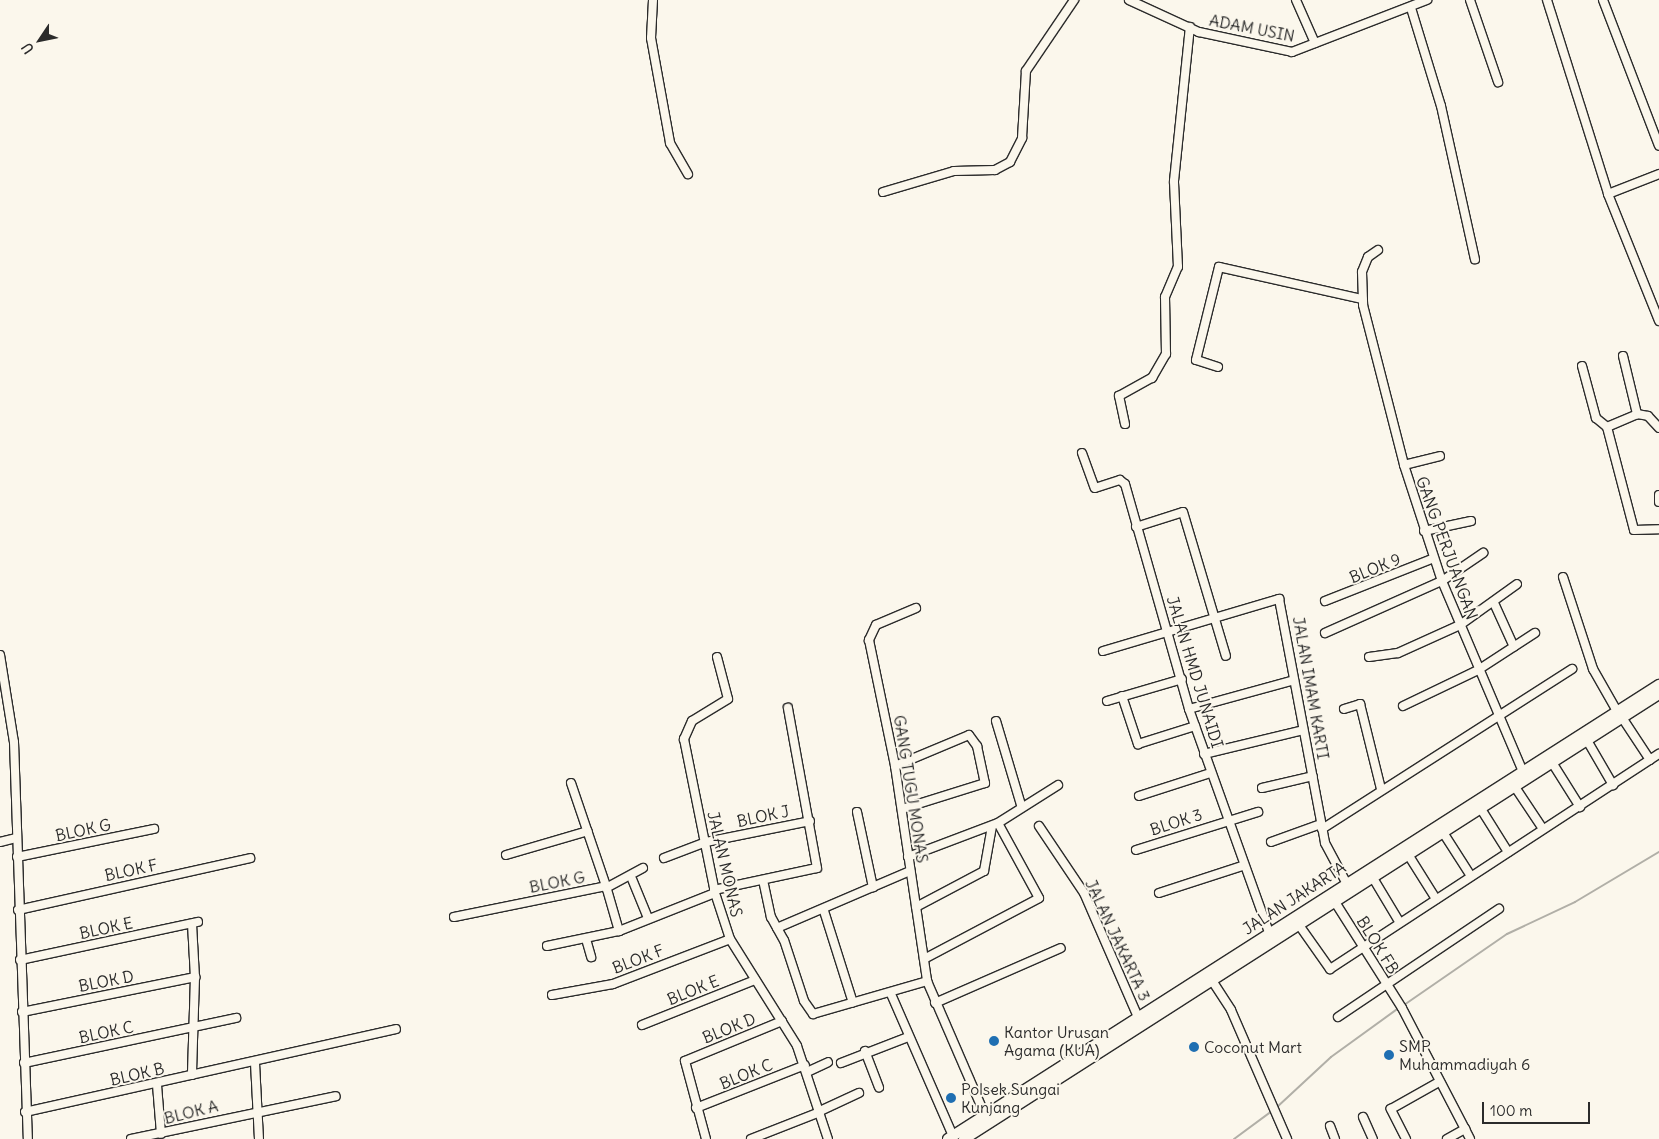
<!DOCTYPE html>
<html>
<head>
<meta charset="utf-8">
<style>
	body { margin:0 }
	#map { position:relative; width:1659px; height:1139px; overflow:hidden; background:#fbf7ec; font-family:Delius,sans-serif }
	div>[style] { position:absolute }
	.stream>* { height:2px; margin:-1px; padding:0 1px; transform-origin:1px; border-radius:1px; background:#b1afa7 }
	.roads { filter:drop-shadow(1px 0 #2b2b2b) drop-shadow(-1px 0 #2b2b2b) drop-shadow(0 1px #2b2b2b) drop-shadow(0 -1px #2b2b2b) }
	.minor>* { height:8px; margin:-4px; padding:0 4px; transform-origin:4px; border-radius:4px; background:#fbf7ec }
	.major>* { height:10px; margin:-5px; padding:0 5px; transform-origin:5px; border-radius:5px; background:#fbf7ec }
	.dots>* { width:14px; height:14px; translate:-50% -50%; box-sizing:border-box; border:2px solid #fbf7ec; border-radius:50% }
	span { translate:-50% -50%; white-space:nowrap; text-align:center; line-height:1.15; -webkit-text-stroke:4px #fbf7ec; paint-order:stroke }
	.street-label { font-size:16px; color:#2b2b2b }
	.poi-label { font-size:16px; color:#2b2b2b }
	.left { translate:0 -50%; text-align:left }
	.north { position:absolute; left:15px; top:15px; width:50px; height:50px; -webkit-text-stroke:4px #fbf7ec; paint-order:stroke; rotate:236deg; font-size:14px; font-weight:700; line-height:20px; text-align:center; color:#2b2b2b }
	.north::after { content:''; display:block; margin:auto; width:18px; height:22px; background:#2b2b2b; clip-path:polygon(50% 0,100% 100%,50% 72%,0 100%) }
	.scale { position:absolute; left:1482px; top:1102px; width:108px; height:22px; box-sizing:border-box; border:2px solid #2b2b2b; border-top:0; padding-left:6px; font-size:15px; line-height:18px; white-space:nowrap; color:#2b2b2b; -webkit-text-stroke:4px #fbf7ec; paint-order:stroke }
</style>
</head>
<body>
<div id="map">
	<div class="stream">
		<i style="left:1404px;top:1005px;width:125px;rotate:-34.6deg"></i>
		<i style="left:1507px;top:934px;width:75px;rotate:-25.2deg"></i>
		<i style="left:1575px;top:902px;width:98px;rotate:-30.8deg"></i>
		<i style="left:1276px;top:1108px;width:75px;rotate:-42.8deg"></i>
		<i style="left:1331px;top:1057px;width:85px;rotate:-35.9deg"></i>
		<i style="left:1234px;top:1139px;width:47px;rotate:-36.4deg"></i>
	</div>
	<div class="roads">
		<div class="minor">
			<i style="left:653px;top:0;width:38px;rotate:93deg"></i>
			<i style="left:651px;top:38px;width:107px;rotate:79.7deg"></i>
			<i style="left:670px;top:143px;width:36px;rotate:60deg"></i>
			<i style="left:1129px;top:0;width:77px;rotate:24.6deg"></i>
			<i style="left:1199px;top:32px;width:95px;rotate:12.1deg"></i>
			<i style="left:1292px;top:52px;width:145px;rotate:-21.1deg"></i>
			<i style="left:1296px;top:0;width:47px;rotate:66.2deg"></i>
			<i style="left:1470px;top:0;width:87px;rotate:71.1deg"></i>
			<i style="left:1547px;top:0;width:203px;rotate:72.5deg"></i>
			<i style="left:1608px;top:194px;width:137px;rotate:68.1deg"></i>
			<i style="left:1603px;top:0;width:156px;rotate:69deg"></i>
			<i style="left:1411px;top:8px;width:102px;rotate:73deg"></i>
			<i style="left:1441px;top:106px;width:157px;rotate:77.5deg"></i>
			<i style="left:883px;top:192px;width:74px;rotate:-16.5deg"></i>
			<i style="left:954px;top:171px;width:41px;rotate:-1.4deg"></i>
			<i style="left:995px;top:170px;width:17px;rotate:-28deg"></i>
			<i style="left:1010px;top:162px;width:27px;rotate:-63deg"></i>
			<i style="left:1022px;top:138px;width:67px;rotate:-86.6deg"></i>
			<i style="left:1026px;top:71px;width:86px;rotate:-55.9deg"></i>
			<i style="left:1608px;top:194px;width:55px;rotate:-21.4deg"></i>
			<i style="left:1378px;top:250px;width:12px;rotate:145deg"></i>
			<i style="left:1368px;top:257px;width:16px;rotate:112deg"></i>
			<i style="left:1362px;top:272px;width:33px;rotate:88deg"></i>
			<i style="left:1363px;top:305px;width:165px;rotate:75.6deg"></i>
			<i style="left:1404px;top:465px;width:122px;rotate:71.9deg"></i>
			<i style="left:1442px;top:581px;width:207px;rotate:67deg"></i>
			<i style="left:1623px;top:356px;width:60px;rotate:76.4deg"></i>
			<i style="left:1582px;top:366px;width:54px;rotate:74.9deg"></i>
			<i style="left:1596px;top:418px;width:14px;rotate:39deg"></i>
			<i style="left:1607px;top:427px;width:106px;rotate:75.3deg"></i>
			<i style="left:1634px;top:530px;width:25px;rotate:-2deg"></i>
			<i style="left:1218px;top:367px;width:23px;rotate:-162deg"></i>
			<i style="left:1196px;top:360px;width:96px;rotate:-76.1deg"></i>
			<i style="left:1219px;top:267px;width:147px;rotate:12.6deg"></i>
			<i style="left:1125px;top:424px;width:29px;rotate:-102deg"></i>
			<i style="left:1119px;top:396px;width:38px;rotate:-29deg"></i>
			<i style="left:1152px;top:378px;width:28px;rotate:-60deg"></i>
			<i style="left:1166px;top:354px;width:57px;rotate:-91deg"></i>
			<i style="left:1165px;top:297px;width:33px;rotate:-67deg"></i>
			<i style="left:1178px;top:267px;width:86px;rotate:-92.7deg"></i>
			<i style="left:1174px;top:181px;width:155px;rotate:-84.1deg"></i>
			<i style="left:1607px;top:427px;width:33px;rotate:-23deg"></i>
			<i style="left:1637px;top:414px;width:11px;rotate:10deg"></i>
			<i style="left:1648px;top:416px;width:16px;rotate:47deg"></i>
			<i style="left:1082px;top:453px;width:37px;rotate:70deg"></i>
			<i style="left:1095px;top:488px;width:26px;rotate:-18deg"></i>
			<i style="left:1120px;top:480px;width:6px;rotate:39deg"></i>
			<i style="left:1125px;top:484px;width:234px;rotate:74.1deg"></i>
			<i style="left:1189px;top:709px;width:237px;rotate:70.3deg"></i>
			<i style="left:1404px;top:465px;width:37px;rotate:-14deg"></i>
			<i style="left:1659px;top:495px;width:7px;rotate:90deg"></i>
			<i style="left:1136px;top:527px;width:49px;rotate:-17.7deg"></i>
			<i style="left:1183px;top:512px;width:150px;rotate:73.4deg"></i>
			<i style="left:1424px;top:531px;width:48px;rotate:-12deg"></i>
			<i style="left:1563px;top:577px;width:97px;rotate:71.9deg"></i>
			<i style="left:1593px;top:669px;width:48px;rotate:60.3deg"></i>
			<i style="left:1325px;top:601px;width:117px;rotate:-21.5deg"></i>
			<i style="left:1494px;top:603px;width:48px;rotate:65.6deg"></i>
			<i style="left:916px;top:608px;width:43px;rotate:157deg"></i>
			<i style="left:876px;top:625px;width:17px;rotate:115deg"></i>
			<i style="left:869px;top:640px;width:129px;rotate:78.3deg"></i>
			<i style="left:895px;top:766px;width:217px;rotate:81.5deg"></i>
			<i style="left:927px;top:981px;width:146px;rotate:66.6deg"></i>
			<i style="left:1325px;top:633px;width:128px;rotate:-24deg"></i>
			<i style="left:1442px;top:581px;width:50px;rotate:-34.3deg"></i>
			<i style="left:1103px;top:651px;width:184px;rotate:-16.5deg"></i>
			<i style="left:1279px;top:599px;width:248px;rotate:79.3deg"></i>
			<i style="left:1325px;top:843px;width:51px;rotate:61.9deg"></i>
			<i style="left:0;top:655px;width:88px;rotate:80.9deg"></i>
			<i style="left:14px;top:742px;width:397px;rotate:88deg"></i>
			<i style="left:717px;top:657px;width:43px;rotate:75.3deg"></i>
			<i style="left:728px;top:699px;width:42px;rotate:148.6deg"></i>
			<i style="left:692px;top:721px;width:20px;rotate:114deg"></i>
			<i style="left:684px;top:739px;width:157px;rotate:78.6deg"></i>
			<i style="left:715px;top:893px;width:48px;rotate:71.9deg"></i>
			<i style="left:730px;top:939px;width:126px;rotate:57.9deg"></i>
			<i style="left:797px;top:1046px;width:98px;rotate:71.6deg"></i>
			<i style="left:1369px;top:657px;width:29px;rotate:-8deg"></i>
			<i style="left:1398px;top:653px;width:68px;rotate:-24.3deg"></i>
			<i style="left:1460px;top:625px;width:70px;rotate:-35.7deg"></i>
			<i style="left:1122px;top:696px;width:51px;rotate:71.6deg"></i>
			<i style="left:1138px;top:744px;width:60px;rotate:-17.5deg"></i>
			<i style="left:1107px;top:701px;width:78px;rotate:-16.3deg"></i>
			<i style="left:1403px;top:706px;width:83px;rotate:-25.6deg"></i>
			<i style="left:1478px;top:670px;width:68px;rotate:-33deg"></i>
			<i style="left:1189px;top:709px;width:109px;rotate:-15.4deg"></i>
			<i style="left:1344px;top:709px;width:17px;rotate:-17deg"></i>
			<i style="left:1360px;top:704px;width:88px;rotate:76.1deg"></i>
			<i style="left:1623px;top:719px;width:49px;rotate:56.6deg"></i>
			<i style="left:996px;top:721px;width:88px;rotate:73.4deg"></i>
			<i style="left:1588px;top:742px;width:50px;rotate:59.8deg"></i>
			<i style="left:1204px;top:754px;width:102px;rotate:-13.6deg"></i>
			<i style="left:1553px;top:764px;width:51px;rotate:57.9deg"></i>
			<i style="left:895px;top:766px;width:80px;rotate:-22.7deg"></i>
			<i style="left:969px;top:735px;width:14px;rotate:54deg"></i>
			<i style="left:977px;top:746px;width:38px;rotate:78deg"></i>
			<i style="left:985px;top:783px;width:87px;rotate:162.6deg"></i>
			<i style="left:571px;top:783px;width:109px;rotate:71.2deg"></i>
			<i style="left:1515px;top:787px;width:50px;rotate:56.3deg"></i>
			<i style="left:1262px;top:788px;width:52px;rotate:-13.2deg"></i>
			<i style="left:1139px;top:796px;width:75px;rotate:-17.9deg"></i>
			<i style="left:1481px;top:809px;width:51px;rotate:57.9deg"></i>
			<i style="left:857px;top:812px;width:77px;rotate:78deg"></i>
			<i style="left:1039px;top:826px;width:81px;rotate:56.1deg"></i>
			<i style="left:1084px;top:893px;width:133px;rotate:66.5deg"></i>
			<i style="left:1322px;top:829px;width:297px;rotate:-32.6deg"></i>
			<i style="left:1444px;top:834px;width:50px;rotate:57.3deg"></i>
			<i style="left:0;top:842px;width:16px;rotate:-14deg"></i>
			<i style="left:1271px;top:842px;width:53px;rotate:-19.8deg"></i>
			<i style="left:1136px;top:850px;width:128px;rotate:-17.3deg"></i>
			<i style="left:506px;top:855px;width:85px;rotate:-16.3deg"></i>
			<i style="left:1409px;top:856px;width:51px;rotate:57.9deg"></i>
			<i style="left:17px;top:857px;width:140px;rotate:-11.6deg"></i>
			<i style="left:908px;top:857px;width:96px;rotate:-20.7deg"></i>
			<i style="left:998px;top:823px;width:71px;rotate:-32.3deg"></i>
			<i style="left:664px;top:858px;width:45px;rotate:-20.9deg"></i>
			<i style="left:706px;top:842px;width:106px;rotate:-11.4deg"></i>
			<i style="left:1373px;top:878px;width:52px;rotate:59deg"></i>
			<i style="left:632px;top:879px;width:42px;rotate:67.7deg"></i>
			<i style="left:763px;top:880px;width:38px;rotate:78deg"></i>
			<i style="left:771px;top:917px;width:26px;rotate:61deg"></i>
			<i style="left:784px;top:940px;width:64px;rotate:71.8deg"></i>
			<i style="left:804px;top:1001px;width:16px;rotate:55deg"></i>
			<i style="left:813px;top:1014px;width:119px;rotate:-16.1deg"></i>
			<i style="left:606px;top:888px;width:42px;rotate:-28.4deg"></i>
			<i style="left:714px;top:890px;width:105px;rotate:-12.1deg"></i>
			<i style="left:817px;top:868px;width:163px;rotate:-100.3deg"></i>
			<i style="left:1159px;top:893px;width:87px;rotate:-18deg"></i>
			<i style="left:1335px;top:902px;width:125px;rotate:57.7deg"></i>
			<i style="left:1402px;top:1008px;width:136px;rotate:62.5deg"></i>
			<i style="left:916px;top:907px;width:77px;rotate:-27.9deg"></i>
			<i style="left:984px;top:871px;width:46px;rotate:-79.9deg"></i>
			<i style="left:18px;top:910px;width:238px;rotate:-12.6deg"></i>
			<i style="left:824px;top:911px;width:96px;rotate:72.5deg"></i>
			<i style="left:454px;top:917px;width:155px;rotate:-11.5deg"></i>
			<i style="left:606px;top:886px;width:47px;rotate:73.9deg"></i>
			<i style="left:619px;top:931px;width:103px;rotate:-21.6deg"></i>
			<i style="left:192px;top:924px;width:53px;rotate:86.8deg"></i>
			<i style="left:195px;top:977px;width:98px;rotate:91.8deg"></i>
			<i style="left:1299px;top:925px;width:54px;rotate:54.8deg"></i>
			<i style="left:1330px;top:969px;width:393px;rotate:-33.2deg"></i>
			<i style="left:777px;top:928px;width:145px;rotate:-23.2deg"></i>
			<i style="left:586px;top:939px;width:19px;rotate:74deg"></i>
			<i style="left:547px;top:946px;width:74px;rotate:-11.8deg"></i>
			<i style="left:924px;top:959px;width:130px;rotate:-27.9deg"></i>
			<i style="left:1039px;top:898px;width:85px;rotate:-118.7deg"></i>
			<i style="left:20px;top:960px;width:182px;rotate:-12.1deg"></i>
			<i style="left:1213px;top:982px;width:33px;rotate:57deg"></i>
			<i style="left:1231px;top:1010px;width:141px;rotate:66.5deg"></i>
			<i style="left:891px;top:994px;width:155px;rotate:66.4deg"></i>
			<i style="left:552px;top:995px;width:62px;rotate:-10.2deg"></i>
			<i style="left:613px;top:984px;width:125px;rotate:-21deg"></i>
			<i style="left:935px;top:1003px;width:137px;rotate:-23.6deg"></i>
			<i style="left:22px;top:1012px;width:177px;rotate:-11.4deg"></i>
			<i style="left:1338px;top:1017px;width:194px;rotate:-33.9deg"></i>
			<i style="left:642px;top:1025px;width:122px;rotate:-21.7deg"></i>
			<i style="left:865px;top:1051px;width:39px;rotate:69deg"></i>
			<i style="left:24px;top:1063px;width:217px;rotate:-12deg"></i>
			<i style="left:255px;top:1063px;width:76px;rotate:87deg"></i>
			<i style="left:841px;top:1063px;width:72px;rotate:-21.2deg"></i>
			<i style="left:807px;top:1072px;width:23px;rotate:-25deg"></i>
			<i style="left:157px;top:1085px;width:49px;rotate:85.3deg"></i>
			<i style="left:696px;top:1108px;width:117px;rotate:-21.5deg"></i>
			<i style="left:820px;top:1111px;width:43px;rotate:-24.8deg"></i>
			<i style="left:25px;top:1112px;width:380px;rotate:-12.6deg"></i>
			<i style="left:1363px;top:1117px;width:24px;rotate:66deg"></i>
			<i style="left:1330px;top:1126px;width:14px;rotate:69deg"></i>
			<i style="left:131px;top:1139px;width:209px;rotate:-11.8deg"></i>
			<i style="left:706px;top:1139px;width:81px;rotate:-105.1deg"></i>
			<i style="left:685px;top:1061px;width:105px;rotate:-22.4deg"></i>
			<i style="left:751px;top:1139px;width:74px;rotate:-21.4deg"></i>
			<i style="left:1406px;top:1139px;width:34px;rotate:-117deg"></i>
			<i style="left:1391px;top:1109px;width:55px;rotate:-29.4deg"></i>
			<i style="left:1447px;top:1139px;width:21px;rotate:-29deg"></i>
			<i style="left:1465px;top:1129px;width:11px;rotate:63deg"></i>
		</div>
		<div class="major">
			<i style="left:948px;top:1139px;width:844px;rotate:-32.56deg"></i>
			<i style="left:964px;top:1139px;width:825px;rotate:-32.63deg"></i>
		</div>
	</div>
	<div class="dots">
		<i style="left:994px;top:1041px;background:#1f6fb2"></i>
		<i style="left:1194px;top:1047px;background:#1f6fb2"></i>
		<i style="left:1389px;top:1055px;background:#1f6fb2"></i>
		<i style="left:951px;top:1098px;background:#1f6fb2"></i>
	</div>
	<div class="street-label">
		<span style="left:1252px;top:28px;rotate:11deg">ADAM USIN</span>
		<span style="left:1447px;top:548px;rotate:70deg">GANG PERJUANGAN</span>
		<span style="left:1375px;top:568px;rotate:-22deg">BLOK 9</span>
		<span style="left:1195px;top:672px;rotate:73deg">JALAN HMD JUNAIDI</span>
		<span style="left:1311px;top:688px;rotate:80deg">JALAN IMAM KARTI</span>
		<span style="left:911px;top:789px;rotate:81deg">GANG TUGU MONAS</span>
		<span style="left:763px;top:816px;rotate:-12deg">BLOK J</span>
		<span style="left:1176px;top:822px;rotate:-18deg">BLOK 3</span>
		<span style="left:83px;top:830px;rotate:-12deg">BLOK G</span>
		<span style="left:725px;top:864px;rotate:77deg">JALAN MONAS</span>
		<span style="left:131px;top:870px;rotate:-12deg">BLOK F</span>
		<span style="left:557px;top:882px;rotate:-11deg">BLOK G</span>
		<span style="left:1294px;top:898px;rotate:-33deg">JALAN JAKARTA</span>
		<span style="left:106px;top:928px;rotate:-12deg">BLOK E</span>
		<span style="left:1118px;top:940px;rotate:65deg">JALAN JAKARTA 3</span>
		<span style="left:1378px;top:945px;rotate:58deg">BLOK FB</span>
		<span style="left:638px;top:959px;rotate:-21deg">BLOK F</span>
		<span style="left:106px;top:981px;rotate:-11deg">BLOK D</span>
		<span style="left:693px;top:990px;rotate:-22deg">BLOK E</span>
		<span style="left:729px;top:1028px;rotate:-22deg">BLOK D</span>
		<span style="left:106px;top:1032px;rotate:-12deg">BLOK C</span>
		<span style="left:137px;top:1074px;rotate:-13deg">BLOK B</span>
		<span style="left:746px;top:1074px;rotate:-22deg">BLOK C</span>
		<span style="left:191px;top:1112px;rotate:-14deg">BLOK A</span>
	</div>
	<div class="poi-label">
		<span class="left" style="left:1004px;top:1041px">Kantor Urusan<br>Agama (KUA)</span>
		<span class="left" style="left:1399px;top:1055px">SMP<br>Muhammadiyah 6</span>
		<span class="left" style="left:1204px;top:1047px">Coconut Mart</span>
		<span class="left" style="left:961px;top:1098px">Polsek Sungai<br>Kunjang</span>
	</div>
	<div class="north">U</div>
	<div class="scale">100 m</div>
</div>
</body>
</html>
